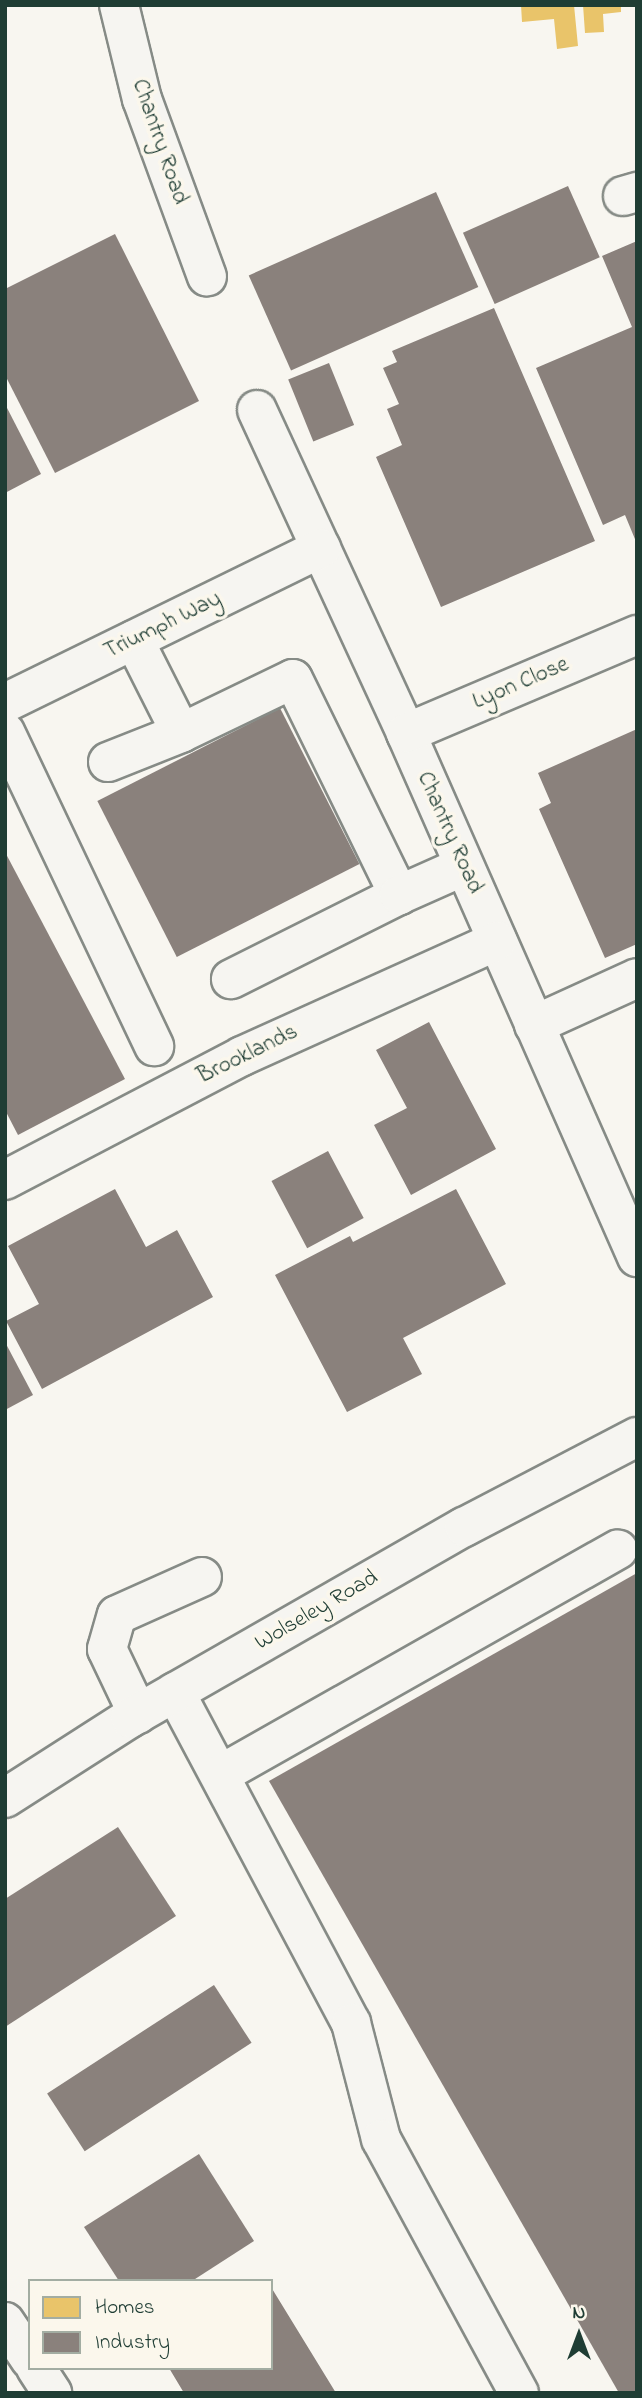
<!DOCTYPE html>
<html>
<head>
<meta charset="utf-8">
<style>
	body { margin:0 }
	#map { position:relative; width:642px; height:2398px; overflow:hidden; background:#f8f6f0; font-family:"Indie Flower",sans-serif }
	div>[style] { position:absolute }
	.homes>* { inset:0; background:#e9c46a }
	.industry>* { inset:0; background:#8a817c; transform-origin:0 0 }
	.roads { filter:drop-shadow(2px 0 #868b86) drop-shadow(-2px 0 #868b86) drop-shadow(0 2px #868b86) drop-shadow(0 -2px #868b86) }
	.minor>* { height:38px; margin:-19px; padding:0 19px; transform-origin:19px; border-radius:19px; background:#f6f5f1 }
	span { translate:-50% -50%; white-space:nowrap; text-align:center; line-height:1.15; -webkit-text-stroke:7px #fbf7ec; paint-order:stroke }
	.street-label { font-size:23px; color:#1f3d34 }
	.frame { position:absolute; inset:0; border:7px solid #1f3d34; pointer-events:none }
	.legend { position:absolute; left:28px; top:2279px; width:245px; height:91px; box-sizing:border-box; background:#fbf7ec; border:2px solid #a3ada2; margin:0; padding:9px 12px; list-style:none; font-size:21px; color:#1f3d34 }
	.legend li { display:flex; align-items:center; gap:14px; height:35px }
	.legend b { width:35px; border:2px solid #a3ada2 }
	.north { position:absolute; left:544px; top:2300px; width:70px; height:70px; -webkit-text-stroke:5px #fbf7ec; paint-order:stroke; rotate:0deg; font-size:19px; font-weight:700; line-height:28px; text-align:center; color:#1f3d34 }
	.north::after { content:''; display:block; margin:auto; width:24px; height:32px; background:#1f3d34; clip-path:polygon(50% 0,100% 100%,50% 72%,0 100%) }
</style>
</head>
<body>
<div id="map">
	<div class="homes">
		<i style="clip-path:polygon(521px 5px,574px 5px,578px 46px,557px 49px,554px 19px,522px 22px)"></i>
		<i style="clip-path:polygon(583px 5px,621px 5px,621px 12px,603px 14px,604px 32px,585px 33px)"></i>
	</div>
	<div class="industry">
		<i style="left:568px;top:186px;width:78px;height:115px;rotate:66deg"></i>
		<i style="left:436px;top:192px;width:104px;height:205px;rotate:66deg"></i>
		<i style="clip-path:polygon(115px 234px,199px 401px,55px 473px,5px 375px,5px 289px)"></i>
		<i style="clip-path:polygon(637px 241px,637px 544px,625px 515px,603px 525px,536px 368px,632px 327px,602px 256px)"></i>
		<i style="clip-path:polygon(494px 308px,595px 541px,441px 607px,376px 457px,402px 445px,387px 409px,399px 404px,383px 368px,397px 362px,392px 351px)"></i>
		<i style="left:329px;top:363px;width:67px;height:44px;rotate:68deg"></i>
		<i style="clip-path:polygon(5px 404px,41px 474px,5px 493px)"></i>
		<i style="left:280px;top:708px;width:175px;height:205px;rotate:63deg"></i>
		<i style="clip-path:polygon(637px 729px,637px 944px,605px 958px,539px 809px,551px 803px,538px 773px)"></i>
		<i style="clip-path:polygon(5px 852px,125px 1079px,18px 1135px,5px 1110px)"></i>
		<i style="clip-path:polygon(429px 1022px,496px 1149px,411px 1195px,374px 1125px,407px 1108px,376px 1050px)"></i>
		<i style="left:328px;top:1151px;width:76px;height:64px;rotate:62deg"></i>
		<i style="clip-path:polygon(115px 1189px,146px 1247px,177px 1230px,213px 1297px,42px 1389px,6px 1321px,39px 1304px,8px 1246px)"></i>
		<i style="clip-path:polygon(456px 1189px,506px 1284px,403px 1338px,422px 1374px,347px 1412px,275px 1275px,350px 1236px,353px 1242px)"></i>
		<i style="clip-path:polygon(5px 1342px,33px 1395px,5px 1410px)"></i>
		<i style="clip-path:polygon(637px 1573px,637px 2393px,619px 2393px,269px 1781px)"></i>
		<i style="clip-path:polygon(118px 1827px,176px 1916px,5px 2027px,5px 1899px)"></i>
		<i style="left:214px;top:1985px;width:69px;height:199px;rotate:57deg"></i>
		<i style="clip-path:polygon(199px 2154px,254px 2241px,192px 2281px,119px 2281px,84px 2227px)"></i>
		<i style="clip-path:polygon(271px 2287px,336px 2393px,184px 2393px,169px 2368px,271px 2368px)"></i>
	</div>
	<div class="roads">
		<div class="minor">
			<i style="left:119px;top:5px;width:97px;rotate:76.3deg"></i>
			<i style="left:142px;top:99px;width:189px;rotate:69.9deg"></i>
			<i style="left:623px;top:196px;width:15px;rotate:-16deg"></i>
			<i style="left:257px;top:410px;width:356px;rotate:65.2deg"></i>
			<i style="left:406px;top:733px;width:573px;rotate:66.21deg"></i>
			<i style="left:134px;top:640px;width:104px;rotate:63.2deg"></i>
			<i style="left:181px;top:733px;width:124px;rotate:-25.7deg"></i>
			<i style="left:293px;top:679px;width:241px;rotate:63.9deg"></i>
			<i style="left:399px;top:895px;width:188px;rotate:153.4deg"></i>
			<i style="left:5px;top:703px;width:352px;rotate:-26.1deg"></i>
			<i style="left:5px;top:732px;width:348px;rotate:64.6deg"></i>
			<i style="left:406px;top:733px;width:251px;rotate:-23deg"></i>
			<i style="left:108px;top:762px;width:79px;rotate:-21.7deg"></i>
			<i style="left:399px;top:895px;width:71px;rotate:-24deg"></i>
			<i style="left:534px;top:1025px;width:113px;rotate:-24.5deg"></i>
			<i style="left:5px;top:1180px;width:267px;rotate:-27.6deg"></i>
			<i style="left:242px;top:1056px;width:280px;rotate:-24.3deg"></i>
			<i style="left:175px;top:1692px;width:375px;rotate:62deg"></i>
			<i style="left:351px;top:2023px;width:120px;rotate:75.5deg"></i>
			<i style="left:381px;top:2139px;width:289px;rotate:61.5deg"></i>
			<i style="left:138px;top:1714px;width:72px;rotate:-115.5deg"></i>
			<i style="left:107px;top:1649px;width:35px;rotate:-74deg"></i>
			<i style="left:117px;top:1615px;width:93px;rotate:-24.1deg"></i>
			<i style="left:221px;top:1774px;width:456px;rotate:-29.5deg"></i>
			<i style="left:5px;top:1798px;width:148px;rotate:-32.6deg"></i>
			<i style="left:130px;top:1718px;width:385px;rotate:-29.8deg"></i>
			<i style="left:464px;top:1527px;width:195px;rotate:-27.5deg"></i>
			<i style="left:5px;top:2322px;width:45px;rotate:56deg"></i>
			<i style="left:36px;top:2368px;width:30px;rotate:57deg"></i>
		</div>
	</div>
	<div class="street-label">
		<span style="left:159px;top:142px;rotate:71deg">Chantry Road</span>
		<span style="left:163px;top:626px;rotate:-26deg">Triumph Way</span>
		<span style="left:521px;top:684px;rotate:-23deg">Lyon Close</span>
		<span style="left:449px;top:833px;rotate:66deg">Chantry Road</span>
		<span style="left:248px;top:1055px;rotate:-26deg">Brooklands</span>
		<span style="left:317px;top:1611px;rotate:-30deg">Wolseley Road</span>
	</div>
	<div class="frame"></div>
	<ul class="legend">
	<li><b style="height:19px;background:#e9c46a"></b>Homes</li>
	<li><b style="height:19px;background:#8a817c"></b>Industry</li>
	</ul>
	<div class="north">N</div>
</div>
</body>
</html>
